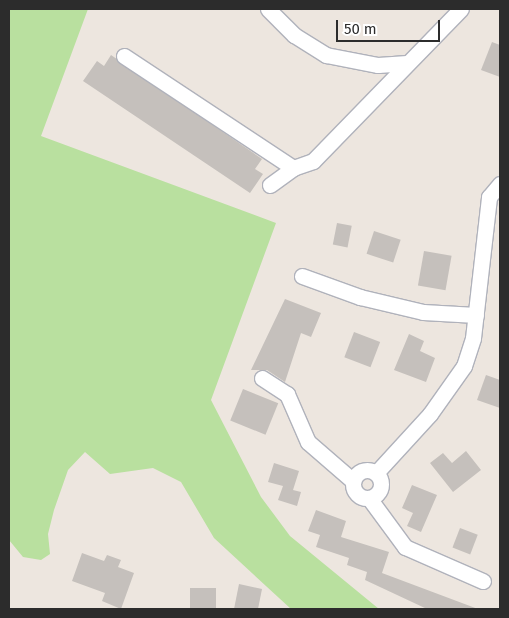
<!DOCTYPE html>
<html>
<head>
<meta charset="utf-8">
<style>
	body { margin:0 }
	#map { position:relative; width:509px; height:618px; overflow:hidden; background:#ede6df; font-family:"Fira Sans",sans-serif }
	div>[style] { position:absolute }
	.green>* { inset:0; background:#b9e09f }
	.building>* { inset:0; background:#c5c0bc; transform-origin:0 0 }
	.roads { filter:drop-shadow(1px 0 #b0b2bb) drop-shadow(-1px 0 #b0b2bb) drop-shadow(0 1px #b0b2bb) drop-shadow(0 -1px #b0b2bb) }
	.minor>* { height:15px; margin:-7.5px; padding:0 7.5px; transform-origin:7.5px; border-radius:7.5px; background:#fff }
	.minor>.ring { margin:-7.5px; padding:0; box-sizing:content-box; background:none; border:15px solid #fff; border-radius:50% }
	span { translate:-50% -50%; white-space:nowrap; text-align:center; line-height:1.15; -webkit-text-stroke:5px #fff; paint-order:stroke }
	.frame { position:absolute; inset:0; border:10px solid #2c2c2c; pointer-events:none }
	.scale { position:absolute; left:336px; top:20px; width:104px; height:22px; box-sizing:border-box; border:2px solid #2c2c2c; border-top:0; padding-left:6px; font-size:15px; line-height:18px; white-space:nowrap; color:#2c2c2c; -webkit-text-stroke:4px #fff; paint-order:stroke }
</style>
</head>
<body>
<div id="map">
	<div class="green">
		<i style="clip-path:polygon(9px 9px,88px 9px,41px 136px,276px 223px,211px 400px,261px 497px,290px 536px,379px 609px,291px 609px,214px 538px,181px 482px,153px 468px,110px 474px,85px 452px,68px 470px,54px 510px,48px 534px,50px 554px,41px 560px,23px 557px,9px 540px)"></i>
	</div>
	<div class="building">
		<i style="clip-path:polygon(492px 42px,500px 45px,500px 77px,481px 70px)"></i>
		<i style="clip-path:polygon(111px 55px,262px 159px,255px 169px,263px 174px,250px 193px,83px 81px,97px 61px,104px 66px)"></i>
		<i style="left:337px;top:223px;width:15px;height:22px;rotate:11deg"></i>
		<i style="left:374px;top:231px;width:28px;height:24px;rotate:18deg"></i>
		<i style="left:424px;top:251px;width:28px;height:35px;rotate:10deg"></i>
		<i style="clip-path:polygon(285px 299px,321px 313px,311px 337px,301px 333px,285px 382px,267px 370px,251px 370px)"></i>
		<i style="left:354px;top:332px;width:28px;height:27px;rotate:21deg"></i>
		<i style="clip-path:polygon(409px 334px,424px 341px,420px 351px,435px 358px,426px 382px,394px 370px)"></i>
		<i style="clip-path:polygon(486px 375px,500px 380px,500px 408px,477px 400px)"></i>
		<i style="left:243px;top:389px;width:38px;height:34px;rotate:22deg"></i>
		<i style="clip-path:polygon(466px 451px,481px 470px,453px 492px,430px 463px,443px 453px,452px 463px)"></i>
		<i style="clip-path:polygon(274px 463px,299px 471px,293px 490px,301px 492px,297px 506px,278px 500px,283px 486px,268px 482px)"></i>
		<i style="clip-path:polygon(412px 485px,437px 495px,421px 532px,407px 526px,413px 513px,402px 508px)"></i>
		<i style="clip-path:polygon(316px 510px,346px 521px,341px 537px,389px 552px,382px 573px,478px 609px,427px 609px,365px 580px,367px 572px,347px 565px,349px 558px,316px 547px,320px 535px,308px 531px)"></i>
		<i style="left:460px;top:528px;width:19px;height:21px;rotate:21deg"></i>
		<i style="clip-path:polygon(82px 553px,104px 561px,107px 555px,121px 560px,118px 567px,134px 573px,121px 609px,102px 601px,105px 593px,72px 581px)"></i>
		<i style="clip-path:polygon(239px 584px,262px 589px,258px 609px,234px 609px)"></i>
		<i style="left:216px;top:588px;width:21px;height:26px;rotate:90deg"></i>
	</div>
	<div class="roads">
		<div class="minor">
			<i style="left:268px;top:9px;width:37px;rotate:45deg"></i>
			<i style="left:294px;top:35px;width:38px;rotate:32deg"></i>
			<i style="left:326px;top:55px;width:53px;rotate:10.9deg"></i>
			<i style="left:378px;top:65px;width:29px;rotate:-4deg"></i>
			<i style="left:124px;top:56px;width:203px;rotate:33.5deg"></i>
			<i style="left:270px;top:185px;width:29px;rotate:-36deg"></i>
			<i style="left:293px;top:168px;width:21px;rotate:-19deg"></i>
			<i style="left:313px;top:161px;width:212px;rotate:-45.8deg"></i>
			<i style="left:302px;top:276px;width:62px;rotate:19.9deg"></i>
			<i style="left:360px;top:297px;width:65px;rotate:13.4deg"></i>
			<i style="left:423px;top:312px;width:53px;rotate:3.2deg"></i>
			<i style="left:262px;top:378px;width:30px;rotate:33deg"></i>
			<i style="left:287px;top:394px;width:52px;rotate:66.4deg"></i>
			<i style="left:308px;top:442px;width:60px;rotate:40.9deg"></i>
			<i class="ring" style="left:353px;top:470px;width:13px;height:13px"></i>
			<i style="left:376px;top:473px;width:80px;rotate:-47.5deg"></i>
			<i style="left:430px;top:414px;width:59px;rotate:-54.7deg"></i>
			<i style="left:464px;top:366px;width:29px;rotate:-72deg"></i>
			<i style="left:473px;top:338px;width:142px;rotate:-83.5deg"></i>
			<i style="left:489px;top:197px;width:17px;rotate:-50deg"></i>
			<i style="left:369px;top:498px;width:61px;rotate:53.7deg"></i>
			<i style="left:405px;top:547px;width:85px;rotate:23.6deg"></i>
		</div>
	</div>
	<div class="frame"></div>
	<div class="scale">50 m</div>
</div>
</body>
</html>
